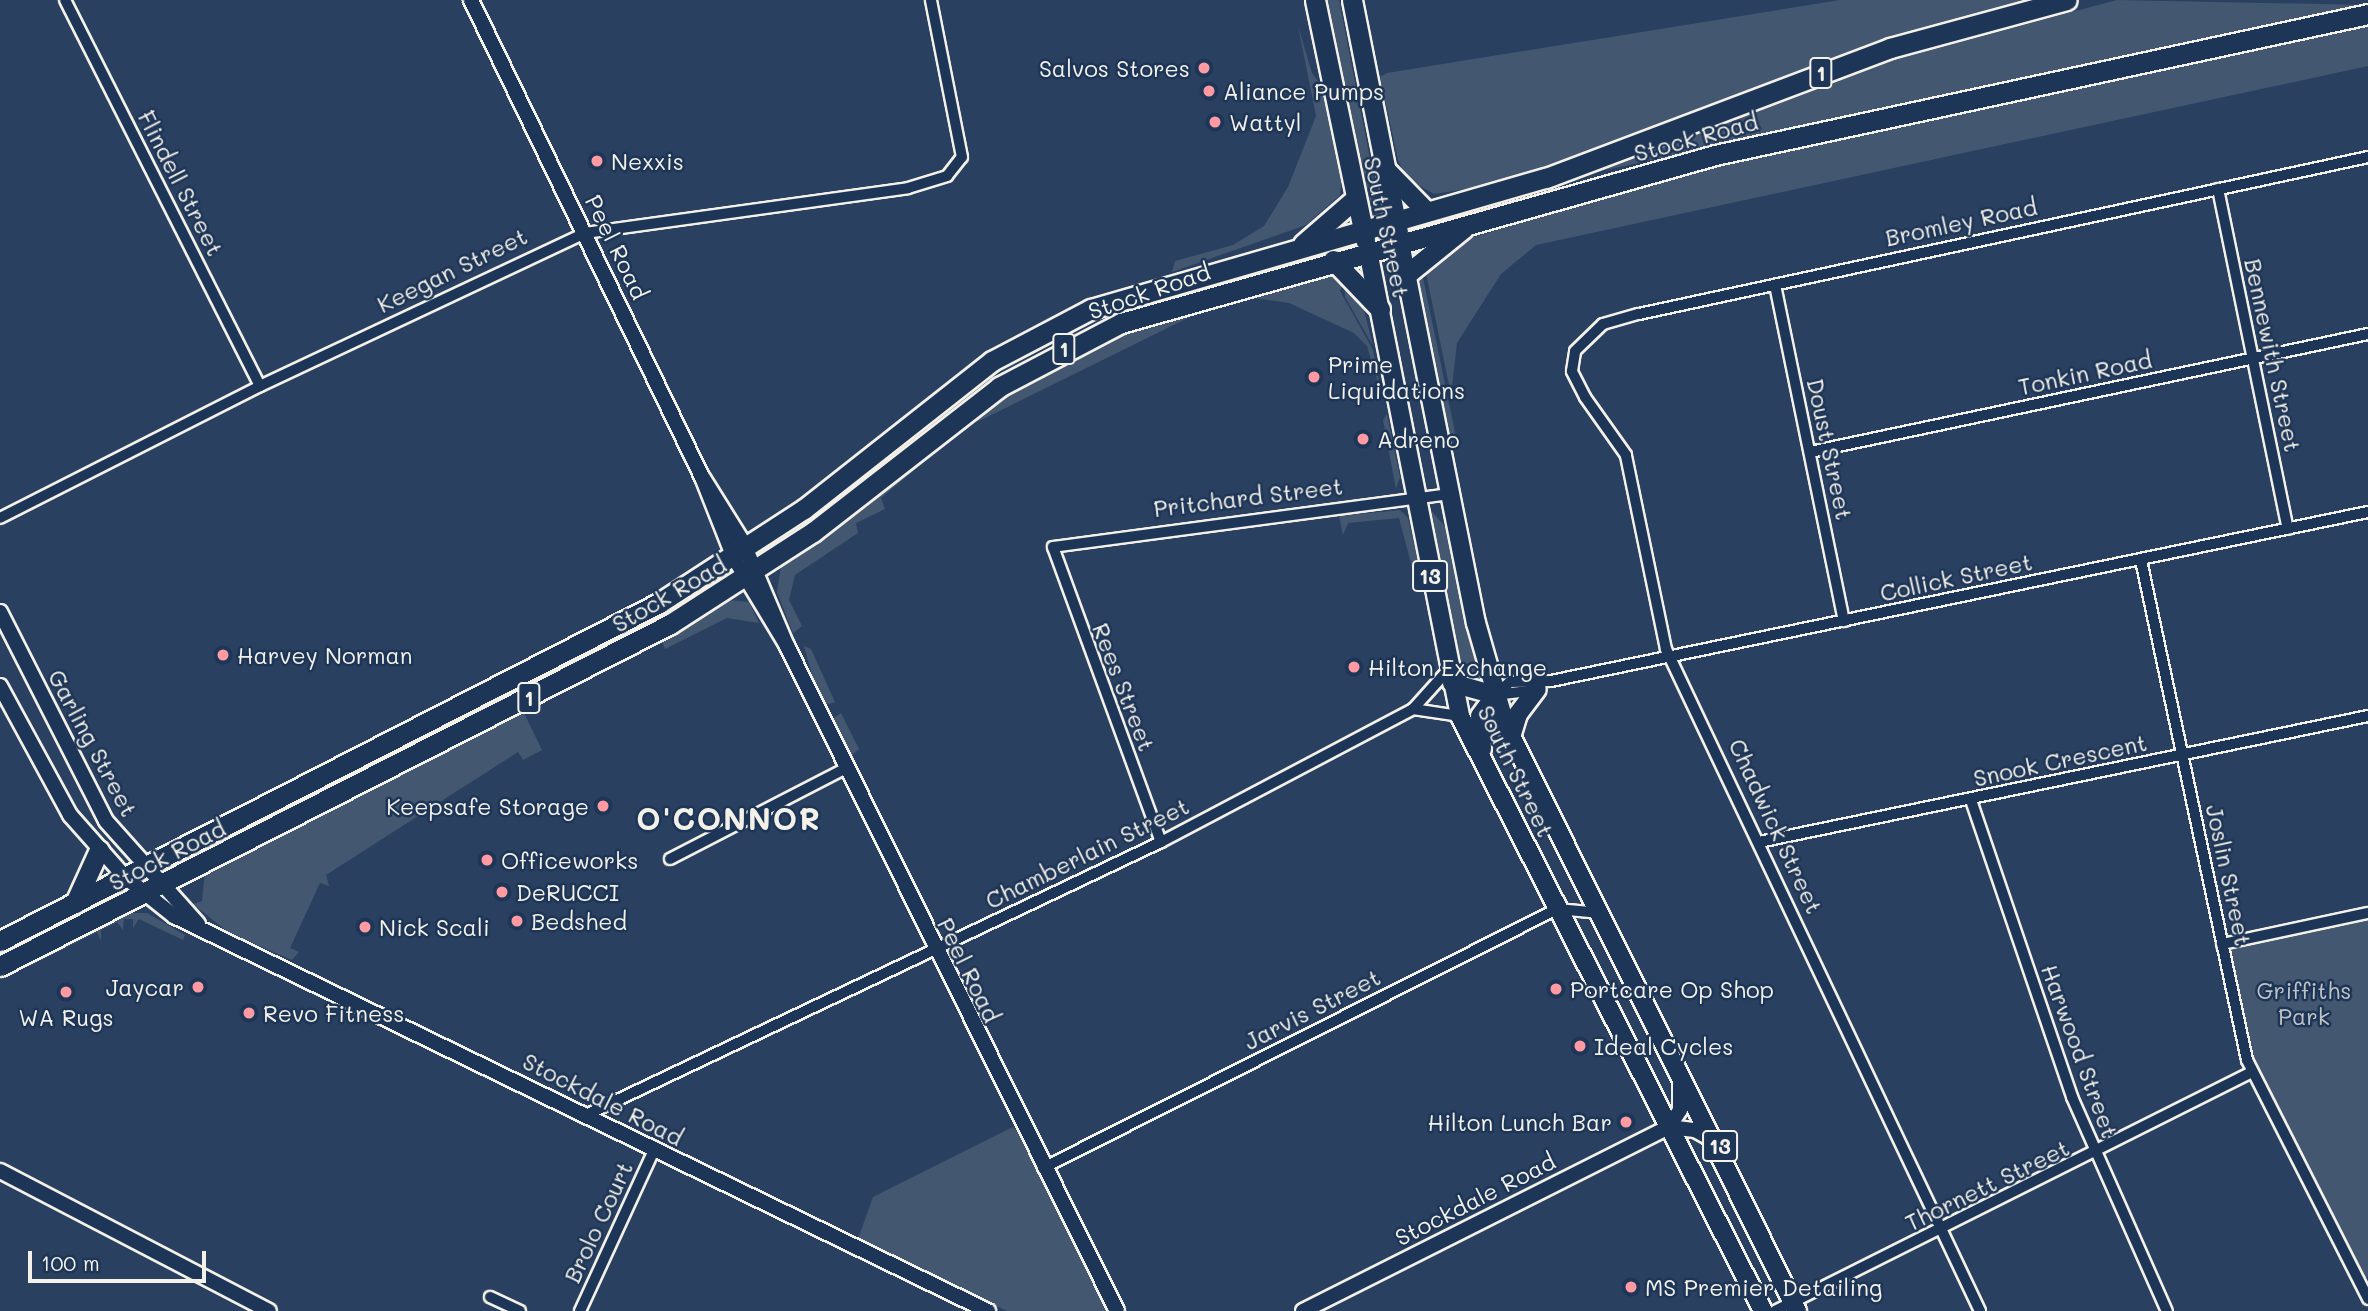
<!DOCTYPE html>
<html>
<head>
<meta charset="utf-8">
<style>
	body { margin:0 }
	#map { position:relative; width:2368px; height:1311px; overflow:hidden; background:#2a4060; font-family:Mali,sans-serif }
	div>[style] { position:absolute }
	.green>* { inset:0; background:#445771 }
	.roads { filter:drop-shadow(2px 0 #f4f1e8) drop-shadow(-2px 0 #f4f1e8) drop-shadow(0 2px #f4f1e8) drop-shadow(0 -2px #f4f1e8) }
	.minor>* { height:10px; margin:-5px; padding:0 5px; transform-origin:5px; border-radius:5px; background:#1d3557 }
	.tertiary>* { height:14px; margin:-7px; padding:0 7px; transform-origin:7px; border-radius:7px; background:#1d3557 }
	.primary>* { height:18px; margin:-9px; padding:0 9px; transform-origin:9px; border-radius:9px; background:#1d3557 }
	.trunk>* { height:19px; margin:-9.5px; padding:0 9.5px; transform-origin:9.5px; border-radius:9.5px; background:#1d3557 }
	.dots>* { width:19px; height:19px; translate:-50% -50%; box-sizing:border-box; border:4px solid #1d3557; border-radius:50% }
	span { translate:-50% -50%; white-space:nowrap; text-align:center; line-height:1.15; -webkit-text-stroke:5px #1d3557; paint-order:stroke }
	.shield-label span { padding:2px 5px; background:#1d3557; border:2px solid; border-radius:5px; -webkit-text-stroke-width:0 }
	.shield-label { font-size:21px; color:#f4f1e8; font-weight:700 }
	.poi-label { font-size:23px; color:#f4f1e8 }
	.right { translate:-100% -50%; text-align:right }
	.left { translate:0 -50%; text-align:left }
	.street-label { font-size:23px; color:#f4f1e8 }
	.park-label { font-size:23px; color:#bfc3c4 }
	.district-label { font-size:30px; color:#f4f1e8; font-weight:700; letter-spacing:2px }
	.scale { position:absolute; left:28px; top:1251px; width:178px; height:32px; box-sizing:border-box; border:4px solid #f4f1e8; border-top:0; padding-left:9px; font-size:21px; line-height:24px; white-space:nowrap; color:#f4f1e8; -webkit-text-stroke:5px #1d3557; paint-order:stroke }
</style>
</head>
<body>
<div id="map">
	<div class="green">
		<i style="clip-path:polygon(1323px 0,1339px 0,1377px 195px,1378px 208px,1371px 210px)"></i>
		<i style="clip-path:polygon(1840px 0,2027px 0,1911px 33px,1498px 184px,1434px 194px,1406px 178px,1398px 160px,1380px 77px,1387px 73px)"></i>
		<i style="clip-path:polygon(2117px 0,2368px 5px,1573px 177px,1834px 76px)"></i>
		<i style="clip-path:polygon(2368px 22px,2368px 66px,1536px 245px,1501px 274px,1457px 343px,1451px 395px,1425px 268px,1474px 237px,1721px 161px)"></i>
		<i style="clip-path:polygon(1298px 26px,1312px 73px,1326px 92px,1342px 175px,1340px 195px,1306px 225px,1172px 272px,1175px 261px,1233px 245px,1264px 226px,1288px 187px,1316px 116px)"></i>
		<i style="clip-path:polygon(1420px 268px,1423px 278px,1456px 437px,1447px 438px,1418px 288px)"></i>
		<i style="clip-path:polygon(1328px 271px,1346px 276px,1340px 291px,1373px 350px,1381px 393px,1367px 346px,1354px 333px,1289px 303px,1254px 298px,1204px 310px,977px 422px,974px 413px,1008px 390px,1127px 329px)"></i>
		<i style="clip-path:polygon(1344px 284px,1362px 302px,1373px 346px,1345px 297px)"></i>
		<i style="clip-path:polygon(1387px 414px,1400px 477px,1396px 489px,1383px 420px)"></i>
		<i style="clip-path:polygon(914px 461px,918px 467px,881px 498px,885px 509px,856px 523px,858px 533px,795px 575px,789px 600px,802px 626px,793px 633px,777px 592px,781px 566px)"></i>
		<i style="clip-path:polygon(1428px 507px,1449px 531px,1485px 683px,1461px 680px)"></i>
		<i style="clip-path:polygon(1400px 510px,1408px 518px,1420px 571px,1413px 571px,1399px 518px,1348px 523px,1343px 535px,1339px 516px)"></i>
		<i style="clip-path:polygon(728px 600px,749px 602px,759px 623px,727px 618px,665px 649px,660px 637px)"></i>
		<i style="clip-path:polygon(804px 646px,811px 649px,835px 702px,823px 706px,819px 700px)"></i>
		<i style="clip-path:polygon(522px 709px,542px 750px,523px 760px,518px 752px,326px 875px,329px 886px,320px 883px,290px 948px,299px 952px,292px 960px,228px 932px,193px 904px,202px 901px,205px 871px)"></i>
		<i style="clip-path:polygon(841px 713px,859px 749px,851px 756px,830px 721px)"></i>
		<i style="clip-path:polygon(121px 913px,147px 913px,185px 935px,183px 940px,139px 919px,133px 928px,133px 919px,124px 919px,123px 930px,117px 922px,101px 930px,101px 941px,97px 932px,27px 967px,24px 961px)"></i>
		<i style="clip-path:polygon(2368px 919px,2368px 1277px,2361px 1279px,2257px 1072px,2228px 948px)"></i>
		<i style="clip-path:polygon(1013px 1127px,1017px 1131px,1108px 1311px,1007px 1311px,858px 1239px,873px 1197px)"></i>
	</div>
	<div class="roads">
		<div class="minor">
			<i style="left:65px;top:0;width:432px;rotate:63.2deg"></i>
			<i style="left:2218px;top:189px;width:347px;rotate:78.4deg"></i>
			<i style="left:1775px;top:285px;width:343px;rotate:78.4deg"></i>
			<i style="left:1810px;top:452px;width:570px;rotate:-11.94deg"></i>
			<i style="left:0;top:518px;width:292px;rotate:-26.9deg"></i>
			<i style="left:260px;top:386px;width:359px;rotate:-25.2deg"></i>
			<i style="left:585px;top:233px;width:326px;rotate:-7.9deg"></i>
			<i style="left:908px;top:188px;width:41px;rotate:-17.1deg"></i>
			<i style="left:947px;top:176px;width:24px;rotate:-52deg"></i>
			<i style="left:962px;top:157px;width:160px;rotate:-101.2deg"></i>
			<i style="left:2141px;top:560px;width:511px;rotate:78.03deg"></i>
			<i style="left:2247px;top:1060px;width:268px;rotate:63.1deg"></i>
			<i style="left:1495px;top:695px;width:20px;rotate:-41deg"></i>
			<i style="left:1510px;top:682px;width:41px;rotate:-1.4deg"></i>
			<i style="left:1551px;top:681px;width:834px;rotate:-11.69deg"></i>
			<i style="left:1495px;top:695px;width:42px;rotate:-6.8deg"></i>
			<i style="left:1413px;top:709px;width:48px;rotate:8.5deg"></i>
			<i style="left:1971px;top:800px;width:314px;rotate:71.2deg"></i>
			<i style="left:2072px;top:1097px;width:234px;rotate:66.1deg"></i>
			<i style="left:1161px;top:842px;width:314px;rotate:-110.1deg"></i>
			<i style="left:1053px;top:547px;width:401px;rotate:-7.6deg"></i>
			<i style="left:1759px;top:842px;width:622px;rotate:-11.69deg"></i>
			<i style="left:670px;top:859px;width:198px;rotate:-27.3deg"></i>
			<i style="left:2222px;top:944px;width:149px;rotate:-12deg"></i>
			<i style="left:586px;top:1115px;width:637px;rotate:-25.4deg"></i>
			<i style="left:1161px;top:842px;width:285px;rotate:-27.8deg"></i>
			<i style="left:1413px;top:709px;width:54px;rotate:-48deg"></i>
			<i style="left:1043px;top:1168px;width:576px;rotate:-26.74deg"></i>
			<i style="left:1557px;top:909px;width:44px;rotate:5.2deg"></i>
			<i style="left:490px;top:1297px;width:33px;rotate:25deg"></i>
			<i style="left:580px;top:1311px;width:177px;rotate:-65.3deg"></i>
			<i style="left:1775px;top:1311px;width:534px;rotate:-26.61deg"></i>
			<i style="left:1980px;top:1311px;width:733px;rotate:-115.38deg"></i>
			<i style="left:1666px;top:649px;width:198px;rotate:-101.7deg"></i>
			<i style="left:1626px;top:455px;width:71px;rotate:-125.3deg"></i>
			<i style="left:1585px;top:397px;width:29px;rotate:-117deg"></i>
			<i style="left:1572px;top:371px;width:20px;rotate:-81deg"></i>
			<i style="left:1575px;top:351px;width:39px;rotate:-44deg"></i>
			<i style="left:1603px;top:324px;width:37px;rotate:-16deg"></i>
			<i style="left:1639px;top:314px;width:746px;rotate:-12.15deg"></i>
		</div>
		<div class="tertiary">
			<i style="left:471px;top:0;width:530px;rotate:64.16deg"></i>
			<i style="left:702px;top:477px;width:87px;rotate:68.4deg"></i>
			<i style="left:734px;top:558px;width:103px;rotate:58.9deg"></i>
			<i style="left:787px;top:646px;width:742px;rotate:63.61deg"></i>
			<i style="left:703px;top:478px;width:75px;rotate:58deg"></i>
			<i style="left:743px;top:542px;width:113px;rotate:67.1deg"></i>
			<i style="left:0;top:612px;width:234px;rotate:63.1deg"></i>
			<i style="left:106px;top:821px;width:138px;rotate:48.2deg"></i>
			<i style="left:0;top:686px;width:147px;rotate:61.5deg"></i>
			<i style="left:70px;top:815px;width:83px;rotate:48.4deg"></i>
			<i style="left:125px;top:877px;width:63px;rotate:38.5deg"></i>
			<i style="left:174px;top:916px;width:905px;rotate:25.89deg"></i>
			<i style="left:1669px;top:1127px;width:26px;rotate:7deg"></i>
			<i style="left:1695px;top:1130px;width:21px;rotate:29deg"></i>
			<i style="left:0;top:1171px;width:303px;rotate:27.5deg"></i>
			<i style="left:1303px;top:1311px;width:410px;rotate:-26.7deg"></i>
			<i style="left:1669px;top:1127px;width:20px;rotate:-57deg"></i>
			<i style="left:1680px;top:1110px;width:26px;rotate:-90deg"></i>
		</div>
		<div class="primary">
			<i style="left:1400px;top:243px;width:388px;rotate:78.7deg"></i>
			<i style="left:1476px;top:623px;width:105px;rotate:74deg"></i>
			<i style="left:1505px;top:724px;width:656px;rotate:63.55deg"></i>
			<i style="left:1368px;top:251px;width:474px;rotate:78.8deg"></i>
			<i style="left:1460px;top:716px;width:668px;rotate:63.01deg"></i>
			<i style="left:1452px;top:683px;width:45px;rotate:15.6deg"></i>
			<i style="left:1511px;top:737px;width:24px;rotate:-73deg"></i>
			<i style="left:1518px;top:714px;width:31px;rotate:-53deg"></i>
			<i style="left:1482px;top:749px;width:33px;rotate:-93deg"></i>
			<i style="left:1480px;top:716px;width:26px;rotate:-54deg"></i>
		</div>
		<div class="trunk">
			<i style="left:1315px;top:0;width:245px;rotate:78.2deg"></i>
			<i style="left:1352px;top:0;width:237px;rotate:78.8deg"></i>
			<i style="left:1385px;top:169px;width:59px;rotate:45.7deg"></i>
			<i style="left:1303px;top:244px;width:70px;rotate:-41deg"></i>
			<i style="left:1333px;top:260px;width:68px;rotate:46.2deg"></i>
			<i style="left:1407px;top:274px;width:73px;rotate:-38.9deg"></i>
			<i style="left:75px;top:903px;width:58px;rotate:-65.6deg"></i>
			<i style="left:0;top:941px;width:741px;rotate:-27.15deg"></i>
			<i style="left:659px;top:603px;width:173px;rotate:-33deg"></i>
			<i style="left:804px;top:509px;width:239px;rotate:-38.2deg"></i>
			<i style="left:992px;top:361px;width:112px;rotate:-27.7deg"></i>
			<i style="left:1091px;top:309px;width:473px;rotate:-16.1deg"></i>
			<i style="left:1546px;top:178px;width:368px;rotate:-20.7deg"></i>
			<i style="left:1890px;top:48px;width:183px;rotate:-15.2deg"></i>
			<i style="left:0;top:966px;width:752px;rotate:-27.04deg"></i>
			<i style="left:670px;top:624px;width:170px;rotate:-32.8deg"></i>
			<i style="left:813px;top:532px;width:236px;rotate:-37.9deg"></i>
			<i style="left:999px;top:387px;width:138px;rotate:-27.7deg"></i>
			<i style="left:1121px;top:323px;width:617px;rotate:-15.79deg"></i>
			<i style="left:1715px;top:155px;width:668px;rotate:-12.18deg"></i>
		</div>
	</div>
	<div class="dots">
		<i style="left:1204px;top:68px;background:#ff9aa2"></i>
		<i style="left:1209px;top:91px;background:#ff9aa2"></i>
		<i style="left:1215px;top:122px;background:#ff9aa2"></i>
		<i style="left:597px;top:161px;background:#ff9aa2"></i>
		<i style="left:1314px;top:377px;background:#ff9aa2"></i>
		<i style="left:1363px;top:439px;background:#ff9aa2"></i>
		<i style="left:223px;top:655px;background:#ff9aa2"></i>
		<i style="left:1354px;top:667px;background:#ff9aa2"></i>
		<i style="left:603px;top:806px;background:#ff9aa2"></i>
		<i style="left:487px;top:860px;background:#ff9aa2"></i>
		<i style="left:502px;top:892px;background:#ff9aa2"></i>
		<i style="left:517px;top:921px;background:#ff9aa2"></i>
		<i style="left:365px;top:927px;background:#ff9aa2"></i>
		<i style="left:198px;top:987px;background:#ff9aa2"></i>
		<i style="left:1556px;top:989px;background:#ff9aa2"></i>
		<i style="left:66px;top:992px;background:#ff9aa2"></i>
		<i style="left:249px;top:1013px;background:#ff9aa2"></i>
		<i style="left:1580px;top:1046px;background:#ff9aa2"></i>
		<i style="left:1626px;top:1122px;background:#ff9aa2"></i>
		<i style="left:1631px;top:1287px;background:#ff9aa2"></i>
	</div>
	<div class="shield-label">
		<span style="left:1821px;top:73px">1</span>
		<span style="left:1064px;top:349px">1</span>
		<span style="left:1430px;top:576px">13</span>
		<span style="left:529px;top:698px">1</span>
		<span style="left:1720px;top:1146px">13</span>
	</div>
	<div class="poi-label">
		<span class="right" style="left:1190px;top:68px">Salvos Stores</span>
		<span class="left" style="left:1223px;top:91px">Aliance Pumps</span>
		<span class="left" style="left:1229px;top:122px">Wattyl</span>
		<span class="left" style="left:611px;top:161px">Nexxis</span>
		<span class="left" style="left:1328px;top:377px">Prime<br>Liquidations</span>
		<span class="left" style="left:1377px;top:439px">Adreno</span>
		<span class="left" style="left:237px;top:655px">Harvey Norman</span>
		<span class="left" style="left:1368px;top:667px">Hilton Exchange</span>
		<span class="right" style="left:589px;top:806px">Keepsafe Storage</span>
		<span class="left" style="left:501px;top:860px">Officeworks</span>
		<span class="left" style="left:516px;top:892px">DeRUCCI</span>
		<span class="left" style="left:531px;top:921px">Bedshed</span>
		<span class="left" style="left:379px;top:927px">Nick Scali</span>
		<span class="right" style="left:184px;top:987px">Jaycar</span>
		<span class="left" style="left:1570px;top:989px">Portcare Op Shop</span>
		<span class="left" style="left:263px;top:1013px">Revo Fitness</span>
		<span style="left:66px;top:1017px">WA Rugs</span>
		<span class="left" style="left:1594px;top:1046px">Ideal Cycles</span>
		<span class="right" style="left:1612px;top:1122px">Hilton Lunch Bar</span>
		<span class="left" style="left:1645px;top:1287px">MS Premier Detailing</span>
	</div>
	<div class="street-label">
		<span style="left:1696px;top:137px;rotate:-15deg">Stock Road</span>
		<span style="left:181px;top:183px;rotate:63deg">Flindell Street</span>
		<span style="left:1961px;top:222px;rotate:-12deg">Bromley Road</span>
		<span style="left:1387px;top:227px;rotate:78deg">South Street</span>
		<span style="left:617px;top:247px;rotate:64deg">Peel Road</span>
		<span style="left:452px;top:270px;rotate:-26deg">Keegan Street</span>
		<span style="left:1149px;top:291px;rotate:-19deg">Stock Road</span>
		<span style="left:2273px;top:355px;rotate:78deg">Bennewith Street</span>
		<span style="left:2085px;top:373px;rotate:-12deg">Tonkin Road</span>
		<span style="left:1830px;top:449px;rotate:78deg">Doust Street</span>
		<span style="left:1248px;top:497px;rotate:-7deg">Pritchard Street</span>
		<span style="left:1956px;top:577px;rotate:-12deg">Collick Street</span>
		<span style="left:669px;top:594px;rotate:-30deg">Stock Road</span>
		<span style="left:1124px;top:687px;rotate:69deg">Rees Street</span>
		<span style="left:93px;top:743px;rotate:62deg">Garling Street</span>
		<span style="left:2060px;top:760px;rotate:-12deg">Snook Crescent</span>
		<span style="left:1516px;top:771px;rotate:64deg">South Street</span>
		<span style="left:1776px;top:826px;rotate:65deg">Chadwick Street</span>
		<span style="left:1087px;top:853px;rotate:-26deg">Chamberlain Street</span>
		<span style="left:167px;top:855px;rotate:-27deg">Stock Road</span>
		<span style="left:2229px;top:875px;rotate:78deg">Joslin Street</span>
		<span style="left:969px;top:970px;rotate:64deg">Peel Road</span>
		<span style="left:1312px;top:1009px;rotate:-27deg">Jarvis Street</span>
		<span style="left:2080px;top:1051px;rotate:70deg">Harwood Street</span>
		<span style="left:603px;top:1099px;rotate:27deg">Stockdale Road</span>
		<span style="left:1987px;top:1185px;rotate:-26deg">Thornett Street</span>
		<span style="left:1475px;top:1199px;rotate:-27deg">Stockdale Road</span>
		<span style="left:598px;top:1222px;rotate:-65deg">Brolo Court</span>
	</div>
	<div class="park-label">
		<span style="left:2304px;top:1003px">Griffiths<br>Park</span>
	</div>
	<div class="district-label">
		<span style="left:729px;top:818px">O'CONNOR</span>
	</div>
	<div class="scale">100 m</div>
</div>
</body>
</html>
